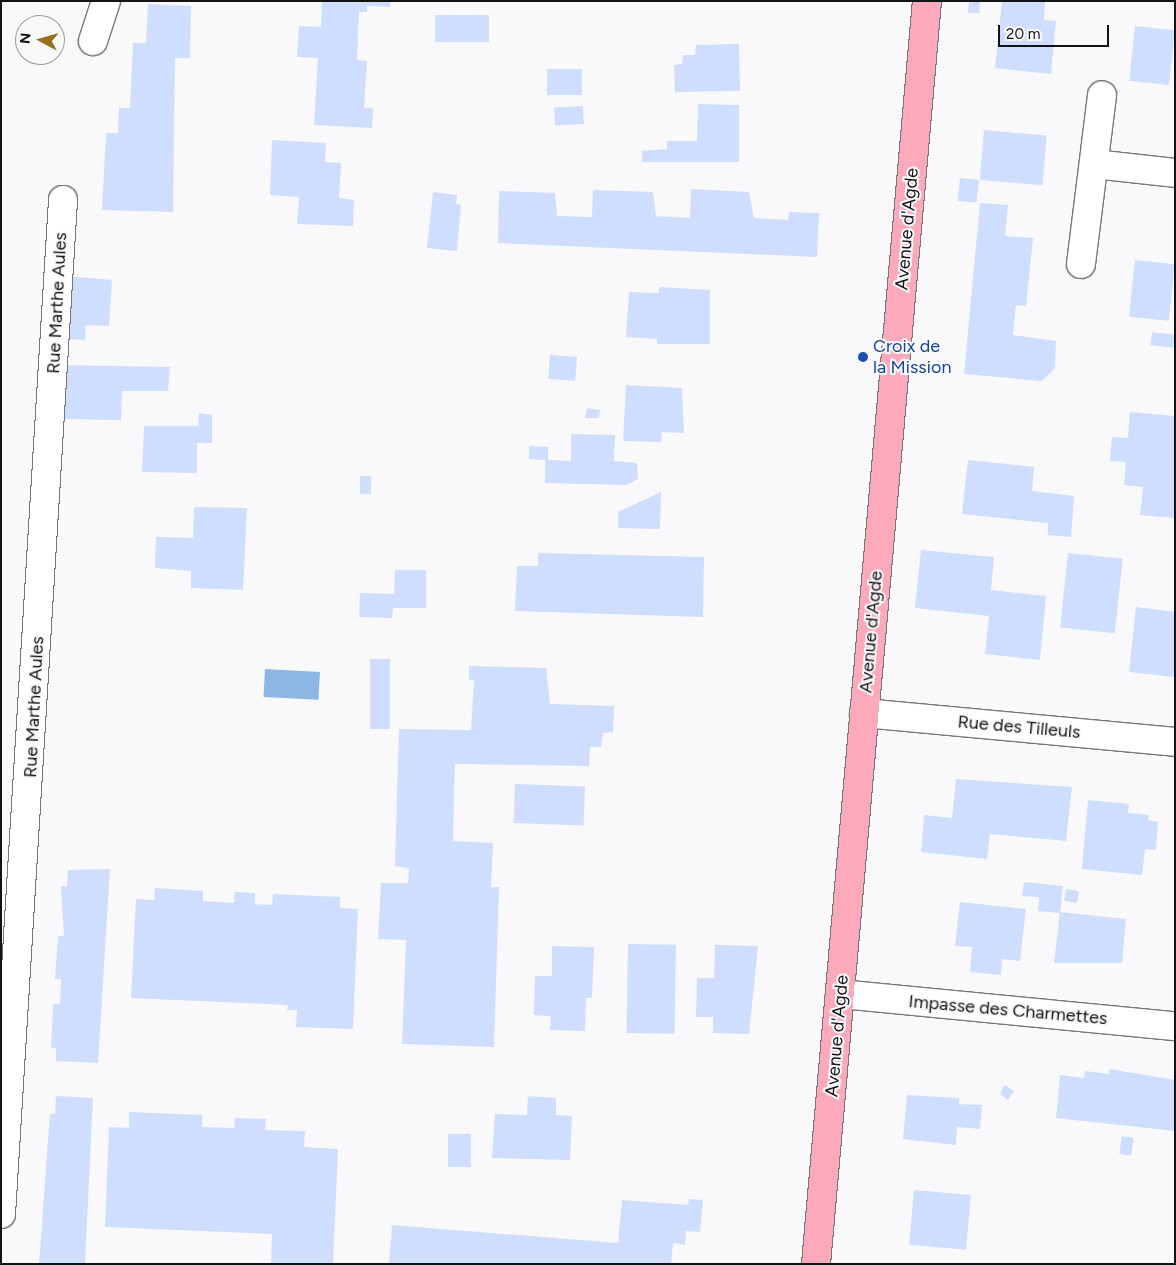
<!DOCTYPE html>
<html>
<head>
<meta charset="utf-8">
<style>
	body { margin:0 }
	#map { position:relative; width:1176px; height:1265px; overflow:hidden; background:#f9f9fb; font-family:Figtree,sans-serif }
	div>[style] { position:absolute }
	.water>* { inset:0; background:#8cb6e4; transform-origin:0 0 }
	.building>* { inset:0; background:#cfddfe; transform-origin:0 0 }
	.roads { filter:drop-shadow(1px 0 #777779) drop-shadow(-1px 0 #777779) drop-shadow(0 1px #777779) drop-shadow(0 -1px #777779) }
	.minor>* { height:28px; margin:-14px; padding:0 14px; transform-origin:14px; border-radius:14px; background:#fff }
	.major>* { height:28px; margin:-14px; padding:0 14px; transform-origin:14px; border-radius:14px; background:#fba9bb }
	.dots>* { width:14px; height:14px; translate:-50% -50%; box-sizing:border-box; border:2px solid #f9f9fb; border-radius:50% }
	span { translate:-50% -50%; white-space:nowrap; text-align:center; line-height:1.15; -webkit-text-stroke:4px #f9f9fb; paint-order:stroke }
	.street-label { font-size:18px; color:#131314 }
	.transit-label { font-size:18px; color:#164399 }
	.left { translate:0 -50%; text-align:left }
	.frame { position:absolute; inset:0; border:2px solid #131314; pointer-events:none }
	.north { position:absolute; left:15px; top:15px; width:50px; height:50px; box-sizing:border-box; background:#f9f9fb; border:1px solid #9d9d9f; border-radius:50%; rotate:276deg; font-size:14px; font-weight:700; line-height:20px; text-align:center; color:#131314 }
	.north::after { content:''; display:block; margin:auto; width:18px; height:22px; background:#99701c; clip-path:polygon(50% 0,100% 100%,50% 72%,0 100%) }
	.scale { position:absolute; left:998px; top:25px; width:111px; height:22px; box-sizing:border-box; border:2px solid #131314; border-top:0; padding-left:6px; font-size:15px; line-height:18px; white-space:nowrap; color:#131314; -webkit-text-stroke:4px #f9f9fb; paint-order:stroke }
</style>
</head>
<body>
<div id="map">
	<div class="water">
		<i style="left:265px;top:669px;width:55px;height:28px;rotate:3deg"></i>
	</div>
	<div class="building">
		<i style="clip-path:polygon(322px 1px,390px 1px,390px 7px,367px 6px,367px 12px,359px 12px,357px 60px,367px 61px,364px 108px,373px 108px,372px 128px,314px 125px,318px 58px,297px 57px,299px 26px,321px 27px)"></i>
		<i style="clip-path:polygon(969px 1px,980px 1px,979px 13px,968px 13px)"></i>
		<i style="clip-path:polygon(1002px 1px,1045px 1px,1044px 20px,1056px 21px,1051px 74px,995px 68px)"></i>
		<i style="clip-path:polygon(148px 4px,191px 6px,190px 58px,175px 58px,173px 212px,102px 210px,106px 133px,118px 133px,119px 108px,130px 108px,133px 43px,146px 43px)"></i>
		<i style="left:435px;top:15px;width:54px;height:27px"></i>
		<i style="left:1135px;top:26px;width:40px;height:55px;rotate:6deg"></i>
		<i style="clip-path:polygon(739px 44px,740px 91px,675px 92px,674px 65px,682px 64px,683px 55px,695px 55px,696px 45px)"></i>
		<i style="left:547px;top:69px;width:35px;height:26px"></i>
		<i style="clip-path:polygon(698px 104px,739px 105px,739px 162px,642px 162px,642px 151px,667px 149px,667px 141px,697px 141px)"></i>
		<i style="left:583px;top:106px;width:18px;height:29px;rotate:87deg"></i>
		<i style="left:984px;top:130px;width:63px;height:50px;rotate:5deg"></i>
		<i style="clip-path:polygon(272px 140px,326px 143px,325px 162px,341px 163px,339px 198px,354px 200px,353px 226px,297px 224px,299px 197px,270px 195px)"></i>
		<i style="left:960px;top:178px;width:19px;height:23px;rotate:6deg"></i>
		<i style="clip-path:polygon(691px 189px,749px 192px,754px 218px,788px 220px,789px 212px,819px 213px,817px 257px,498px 243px,499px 191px,555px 193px,557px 216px,592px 217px,593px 190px,653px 192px,656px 216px,690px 218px)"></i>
		<i style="clip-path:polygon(433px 192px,457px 195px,456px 204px,461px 205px,457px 251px,427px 248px)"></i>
		<i style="clip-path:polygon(980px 203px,1008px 205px,1005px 236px,1033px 238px,1026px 306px,1016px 305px,1013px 335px,1056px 341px,1055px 368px,1042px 381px,964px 374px)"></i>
		<i style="left:1135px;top:260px;width:40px;height:57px;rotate:6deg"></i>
		<i style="clip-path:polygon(66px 276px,112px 280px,109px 326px,86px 325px,85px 340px,63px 339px)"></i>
		<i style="clip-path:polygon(659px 287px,710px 290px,710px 344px,657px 344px,657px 339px,626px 337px,629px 292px,659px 293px)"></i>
		<i style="left:1152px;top:332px;width:23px;height:13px;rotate:7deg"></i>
		<i style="left:550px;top:355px;width:27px;height:24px;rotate:4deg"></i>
		<i style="clip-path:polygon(62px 365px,170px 367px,168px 391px,122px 391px,121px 420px,59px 419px)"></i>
		<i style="clip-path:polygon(626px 385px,682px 388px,684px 433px,662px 432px,661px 442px,623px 441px)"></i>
		<i style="clip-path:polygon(587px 408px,600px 410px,599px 418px,585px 418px)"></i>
		<i style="clip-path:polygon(1130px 412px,1175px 416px,1175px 518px,1140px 515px,1143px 487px,1124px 485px,1126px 462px,1110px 461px,1112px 437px,1128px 438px)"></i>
		<i style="clip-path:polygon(199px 413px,212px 415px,212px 443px,197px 443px,197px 473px,142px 472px,144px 426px,198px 426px)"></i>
		<i style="clip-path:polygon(571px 434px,615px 435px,614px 461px,637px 463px,638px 479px,626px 485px,545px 483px,545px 460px,529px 459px,529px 446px,548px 447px,548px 460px,571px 461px)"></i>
		<i style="clip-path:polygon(968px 460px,1034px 467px,1032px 491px,1074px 496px,1071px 537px,1048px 535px,1048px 523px,962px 514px)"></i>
		<i style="left:360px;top:476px;width:11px;height:18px"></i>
		<i style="clip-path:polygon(661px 492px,660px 529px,618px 528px,618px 512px)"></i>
		<i style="clip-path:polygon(194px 507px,247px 508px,243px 590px,191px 588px,191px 571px,155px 568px,156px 537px,193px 538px)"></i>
		<i style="clip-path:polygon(921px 550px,994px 557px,991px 590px,1046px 596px,1040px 660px,985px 654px,989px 616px,915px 608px)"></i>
		<i style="clip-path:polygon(538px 553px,704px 557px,703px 617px,515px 611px,517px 566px,538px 566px)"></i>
		<i style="left:1068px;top:553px;width:55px;height:75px;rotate:6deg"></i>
		<i style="clip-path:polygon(395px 570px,426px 570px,426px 608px,393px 608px,392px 618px,359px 617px,360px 593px,394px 594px)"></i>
		<i style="clip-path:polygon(1136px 607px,1175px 612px,1175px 677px,1129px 672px)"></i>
		<i style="left:370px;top:659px;width:20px;height:70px"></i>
		<i style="clip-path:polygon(469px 666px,546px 668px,550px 704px,614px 706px,613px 732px,603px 733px,601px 747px,590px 747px,589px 766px,455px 764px,453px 841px,493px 843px,491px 887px,499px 887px,494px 1047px,402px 1044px,406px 940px,378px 939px,381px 883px,408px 883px,409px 868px,395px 866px,399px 729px,471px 730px,474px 680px,469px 680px)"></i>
		<i style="clip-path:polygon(956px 779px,1072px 787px,1066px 841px,990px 834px,987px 859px,921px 852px,924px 815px,952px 818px)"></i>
		<i style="left:515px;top:784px;width:70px;height:39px;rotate:2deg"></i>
		<i style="clip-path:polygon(1088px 800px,1129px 804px,1128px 813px,1149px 815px,1148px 820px,1158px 822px,1156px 850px,1145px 849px,1142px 875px,1082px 869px)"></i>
		<i style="clip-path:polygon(110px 869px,98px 1063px,56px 1061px,56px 1048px,51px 1048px,53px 1004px,60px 1004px,61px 979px,55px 979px,58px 936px,64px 936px,61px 886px,67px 886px,68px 870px)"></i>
		<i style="clip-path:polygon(1024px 882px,1063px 886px,1060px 913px,1038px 911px,1039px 897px,1022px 896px)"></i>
		<i style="clip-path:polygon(155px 888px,203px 891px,203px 901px,234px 903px,235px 892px,255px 893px,255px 904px,272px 905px,273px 894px,340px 897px,340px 908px,358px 909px,353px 1029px,296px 1027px,297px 1010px,287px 1010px,288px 1005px,131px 998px,136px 899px,154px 900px)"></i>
		<i style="left:1066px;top:889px;width:13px;height:12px;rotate:9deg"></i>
		<i style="clip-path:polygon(960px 902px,1026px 909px,1020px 961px,1002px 959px,1001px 975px,970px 972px,972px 947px,955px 946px)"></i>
		<i style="clip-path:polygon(1060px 912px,1126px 919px,1122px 963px,1054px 963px)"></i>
		<i style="left:628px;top:944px;width:48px;height:89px;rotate:1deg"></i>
		<i style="clip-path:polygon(715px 945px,758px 946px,749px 1034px,713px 1033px,713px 1017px,696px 1017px,697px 978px,714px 978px)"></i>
		<i style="clip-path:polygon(552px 946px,594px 947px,592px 998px,586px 998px,585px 1031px,550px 1030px,551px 1016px,534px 1015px,535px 976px,552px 976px)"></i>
		<i style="clip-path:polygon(1109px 1069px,1175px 1080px,1175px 1131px,1056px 1118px,1060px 1075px,1084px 1078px,1085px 1071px,1109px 1074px)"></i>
		<i style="clip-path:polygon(1004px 1085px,1014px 1091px,1008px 1100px,1000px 1094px)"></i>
		<i style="clip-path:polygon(907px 1095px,959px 1098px,959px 1104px,982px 1105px,980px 1129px,957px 1127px,956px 1145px,903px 1139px)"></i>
		<i style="clip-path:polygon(56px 1096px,93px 1098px,85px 1264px,39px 1264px,50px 1114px,55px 1114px)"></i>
		<i style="clip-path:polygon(528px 1096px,556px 1098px,556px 1115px,572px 1116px,570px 1160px,492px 1158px,495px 1114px,527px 1115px)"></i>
		<i style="clip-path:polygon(129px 1112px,202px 1115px,202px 1127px,234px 1128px,235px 1118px,266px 1119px,265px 1130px,305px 1131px,304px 1147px,338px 1149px,333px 1264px,271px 1264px,272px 1234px,105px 1227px,109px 1127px,129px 1128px)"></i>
		<i style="left:448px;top:1134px;width:23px;height:33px"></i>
		<i style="left:1122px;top:1136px;width:12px;height:18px;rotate:9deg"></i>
		<i style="left:914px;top:1190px;width:57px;height:55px;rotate:5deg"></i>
		<i style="clip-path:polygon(689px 1199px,703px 1200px,700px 1232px,686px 1231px,685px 1245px,673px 1243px,671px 1264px,389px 1264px,392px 1225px,618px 1243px,622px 1200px,688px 1205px)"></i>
	</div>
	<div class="roads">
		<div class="minor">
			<i style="left:93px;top:41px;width:42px;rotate:-72deg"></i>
			<i style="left:1094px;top:164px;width:81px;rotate:6.3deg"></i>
			<i style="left:1081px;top:264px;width:170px;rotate:-82.9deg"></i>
			<i style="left:864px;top:713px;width:312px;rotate:5.3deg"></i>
			<i style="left:840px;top:994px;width:337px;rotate:5.5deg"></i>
			<i style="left:1px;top:1214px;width:1016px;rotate:-86.5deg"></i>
		</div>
		<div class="major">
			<i style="left:816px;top:1264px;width:1268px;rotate:-84.98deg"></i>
		</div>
	</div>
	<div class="dots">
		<i style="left:863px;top:357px;background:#1a4fb4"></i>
	</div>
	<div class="street-label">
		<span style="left:907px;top:229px;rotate:-85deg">Avenue d'Agde</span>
		<span style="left:57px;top:303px;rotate:-87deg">Rue Marthe Aules</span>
		<span style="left:871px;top:632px;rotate:-85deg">Avenue d'Agde</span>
		<span style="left:34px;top:707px;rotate:-87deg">Rue Marthe Aules</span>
		<span style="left:1019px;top:727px;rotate:5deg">Rue des Tilleuls</span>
		<span style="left:1008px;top:1010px;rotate:5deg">Impasse des Charmettes</span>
		<span style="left:837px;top:1036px;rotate:-85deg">Avenue d'Agde</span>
	</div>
	<div class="transit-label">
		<span class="left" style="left:873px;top:357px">Croix de<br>la Mission</span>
	</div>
	<div class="frame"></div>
	<div class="north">N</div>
	<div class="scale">20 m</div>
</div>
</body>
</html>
